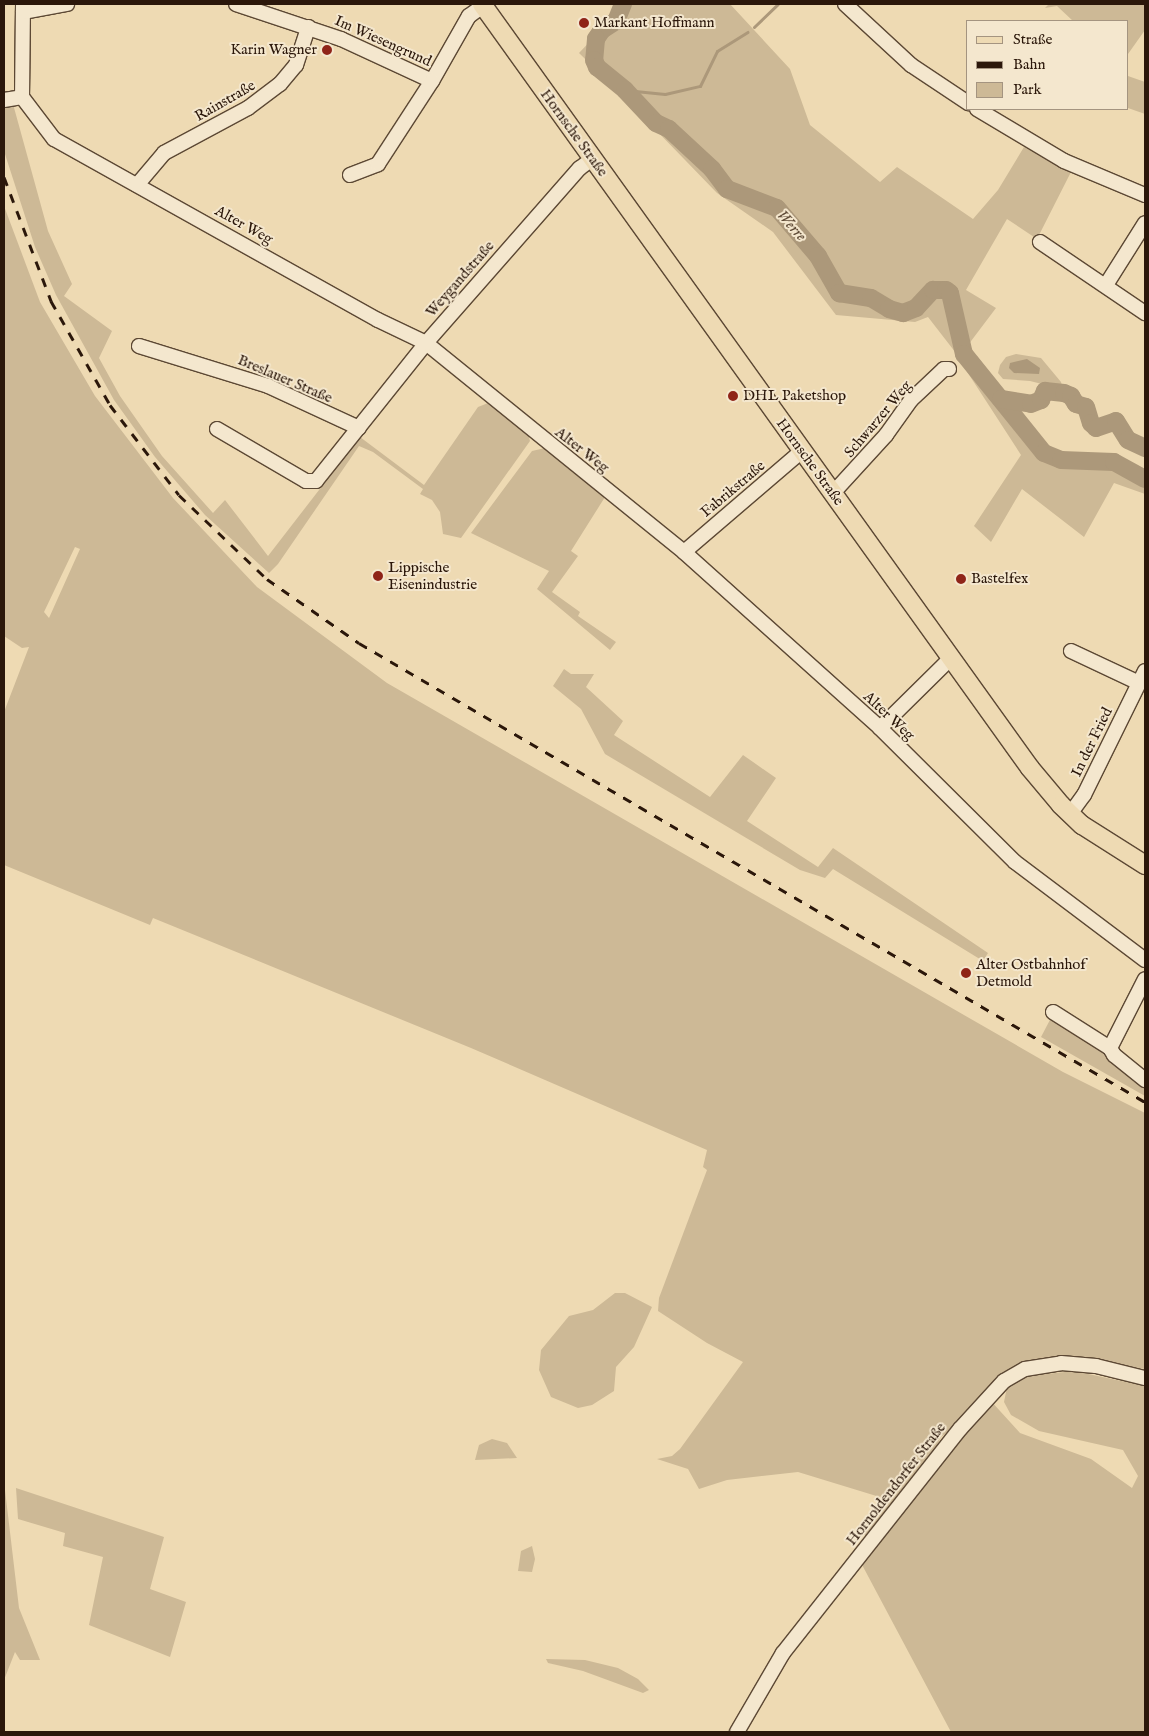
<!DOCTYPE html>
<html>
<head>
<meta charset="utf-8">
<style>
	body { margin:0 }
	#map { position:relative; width:1149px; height:1736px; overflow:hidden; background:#eedab3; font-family:"IM FELL English",serif }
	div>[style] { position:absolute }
	.green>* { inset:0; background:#cdb996 }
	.water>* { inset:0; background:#ac987a }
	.stream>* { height:3px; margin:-1.5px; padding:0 1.5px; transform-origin:1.5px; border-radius:1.5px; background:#ac987a }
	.river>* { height:18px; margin:-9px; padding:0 9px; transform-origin:9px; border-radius:9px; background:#ac987a }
	.roads { filter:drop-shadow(1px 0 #5c4834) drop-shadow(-1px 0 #5c4834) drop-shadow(0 1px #5c4834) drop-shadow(0 -1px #5c4834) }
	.minor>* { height:14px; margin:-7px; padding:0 7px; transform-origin:7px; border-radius:7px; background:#f4e7ce }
	.major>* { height:18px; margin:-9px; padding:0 9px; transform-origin:9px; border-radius:9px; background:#eedab3 }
	.rail>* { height:3px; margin-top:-1.5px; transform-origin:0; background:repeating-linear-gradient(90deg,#2b170a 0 9px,transparent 0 18px) }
	.dots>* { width:14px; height:14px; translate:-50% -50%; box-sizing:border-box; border:2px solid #f4e7ce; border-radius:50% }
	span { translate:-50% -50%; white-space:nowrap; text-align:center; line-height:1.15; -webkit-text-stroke:4px #f4e7ce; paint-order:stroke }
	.poi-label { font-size:15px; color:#2b170a }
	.left { translate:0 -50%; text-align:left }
	.right { translate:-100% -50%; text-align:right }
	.street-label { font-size:15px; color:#2b170a }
	.water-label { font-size:16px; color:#5f4b37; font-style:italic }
	.frame { position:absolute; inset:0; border:5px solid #2b170a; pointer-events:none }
	.legend { position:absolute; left:966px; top:20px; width:162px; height:90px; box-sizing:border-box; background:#f4e7ce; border:1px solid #a49480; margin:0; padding:6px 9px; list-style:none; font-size:15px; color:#2b170a }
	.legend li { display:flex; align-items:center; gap:10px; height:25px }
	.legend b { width:25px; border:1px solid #a49480 }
</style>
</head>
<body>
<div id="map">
	<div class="green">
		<i style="clip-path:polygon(613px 4px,730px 4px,790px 69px,810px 125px,880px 182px,897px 167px,973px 219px,998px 190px,1024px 147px,1071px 172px,1037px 239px,1007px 219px,966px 290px,996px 308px,959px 357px,928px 317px,915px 322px,836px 315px,773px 232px,717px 193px,622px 95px,629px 89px,621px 94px,579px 53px,599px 32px,614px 9px)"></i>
		<i style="clip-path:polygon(1049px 4px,1145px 4px,1145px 30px,1128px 54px,1128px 21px,1073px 21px,1057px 6px,1045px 8px)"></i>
		<i style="clip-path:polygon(1128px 76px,1145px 82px,1145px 114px,1128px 108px)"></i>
		<i style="clip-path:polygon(13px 104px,48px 231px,72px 284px,64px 296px,112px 331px,99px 358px,120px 396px,162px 456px,213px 513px,225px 500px,268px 556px,360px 437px,424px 485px,478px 407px,488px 403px,528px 434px,530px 441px,461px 538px,443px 534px,440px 512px,432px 500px,420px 494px,423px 489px,373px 452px,359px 446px,278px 564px,269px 573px,205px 515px,155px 457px,114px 400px,56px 295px,35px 247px,4px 151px,4px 106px)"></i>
		<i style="clip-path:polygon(evenodd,4px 206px,40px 302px,95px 396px,173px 498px,257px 587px,387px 683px,1063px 1072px,1145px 1113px,1145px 1369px,1072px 1357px,1053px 1357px,1003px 1372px,996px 1377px,962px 1421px,941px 1437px,936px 1448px,867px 1537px,860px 1531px,883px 1498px,798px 1472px,727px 1480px,699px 1489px,688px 1469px,657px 1459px,672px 1456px,680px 1449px,743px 1362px,707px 1343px,658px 1311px,659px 1298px,707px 1170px,703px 1167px,707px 1150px,471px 1048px,153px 918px,150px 925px,4px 865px,4px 712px,29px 647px,22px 648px,4px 636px,4px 206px,75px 547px,80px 549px,49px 618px,44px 612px,75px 547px)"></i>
		<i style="clip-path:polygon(1016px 354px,1041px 358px,1061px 382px,1064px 393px,1045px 391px,1042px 384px,1030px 381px,1003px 379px,998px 373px,1000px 365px,1006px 357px)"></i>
		<i style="clip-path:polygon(977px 356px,1050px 451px,1078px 461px,1120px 465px,1145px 476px,1145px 494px,1114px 483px,1084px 537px,1022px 489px,991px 542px,974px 526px,1021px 455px,964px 367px)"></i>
		<i style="clip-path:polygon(545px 448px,605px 497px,571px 551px,578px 556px,552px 592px,580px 612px,578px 616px,616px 642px,610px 650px,537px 589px,549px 571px,471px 533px,532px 451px)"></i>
		<i style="clip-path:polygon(564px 669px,571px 674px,594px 674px,586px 687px,623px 721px,614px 735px,710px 797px,743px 755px,776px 778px,747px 821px,818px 867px,833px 848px,988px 953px,983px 961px,833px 869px,825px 878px,800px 870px,605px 754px,581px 709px,553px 686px)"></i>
		<i style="clip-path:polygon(1052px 1016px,1097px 1047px,1134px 1082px,1136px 1079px,1145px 1086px,1145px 1096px,1041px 1037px)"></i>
		<i style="clip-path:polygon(615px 1293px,625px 1293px,652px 1307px,634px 1347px,616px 1367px,614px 1391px,592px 1405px,578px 1408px,551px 1397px,539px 1370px,541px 1350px,569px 1316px,593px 1310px)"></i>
		<i style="clip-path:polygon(1074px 1371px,1145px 1386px,1145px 1732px,951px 1732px,860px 1561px,990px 1400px,1020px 1433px,1091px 1459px,1132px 1488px,1138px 1476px,1123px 1450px,1039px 1431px,1011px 1415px,1004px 1402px,1007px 1387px,1028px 1376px)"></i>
		<i style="clip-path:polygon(492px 1439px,507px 1443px,517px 1458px,475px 1460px,479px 1445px)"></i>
		<i style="clip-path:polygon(16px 1488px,164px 1537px,150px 1589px,186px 1602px,170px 1657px,89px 1625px,103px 1557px,63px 1546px,65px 1533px,18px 1519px)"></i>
		<i style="clip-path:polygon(5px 1490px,19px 1608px,40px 1660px,20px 1660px,15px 1652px,4px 1680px)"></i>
		<i style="clip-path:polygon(532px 1546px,535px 1559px,532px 1572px,518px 1571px,521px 1551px)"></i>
		<i style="clip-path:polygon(546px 1659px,585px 1660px,618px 1668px,638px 1679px,649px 1690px,643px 1693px,583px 1671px,548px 1663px)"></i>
	</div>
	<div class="water">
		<i style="clip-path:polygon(1027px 359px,1040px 368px,1039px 374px,1014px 373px,1009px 368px,1010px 363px)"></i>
	</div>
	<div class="stream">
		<i style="left:754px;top:27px;width:33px;rotate:-44deg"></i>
		<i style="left:625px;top:90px;width:40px;rotate:5.7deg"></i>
		<i style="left:665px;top:94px;width:36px;rotate:-13deg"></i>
		<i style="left:700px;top:86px;width:39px;rotate:-64deg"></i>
		<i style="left:717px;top:51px;width:36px;rotate:-32deg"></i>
	</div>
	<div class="river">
		<i style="left:623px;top:4px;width:18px;rotate:112deg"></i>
		<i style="left:616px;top:21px;width:17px;rotate:147deg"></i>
		<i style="left:602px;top:30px;width:11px;rotate:124deg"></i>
		<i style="left:596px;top:39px;width:21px;rotate:95deg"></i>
		<i style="left:594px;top:60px;width:8px;rotate:67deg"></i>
		<i style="left:597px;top:67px;width:36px;rotate:39deg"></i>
		<i style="left:625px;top:90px;width:45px;rotate:46.8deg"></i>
		<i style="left:656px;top:123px;width:14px;rotate:25deg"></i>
		<i style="left:669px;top:129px;width:59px;rotate:42.9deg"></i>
		<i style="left:712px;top:169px;width:25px;rotate:53deg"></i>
		<i style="left:727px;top:189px;width:53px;rotate:20.8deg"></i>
		<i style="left:777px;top:208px;width:63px;rotate:49.5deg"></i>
		<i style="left:818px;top:256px;width:43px;rotate:60.4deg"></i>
		<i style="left:839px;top:293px;width:32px;rotate:9deg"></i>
		<i style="left:871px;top:298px;width:21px;rotate:31deg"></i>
		<i style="left:889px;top:309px;width:15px;rotate:16deg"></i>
		<i style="left:903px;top:313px;width:14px;rotate:-21deg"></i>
		<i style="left:916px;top:308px;width:25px;rotate:-47deg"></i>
		<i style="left:933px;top:290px;width:13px"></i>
		<i style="left:946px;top:290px;width:5px;rotate:37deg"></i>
		<i style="left:950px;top:293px;width:63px;rotate:77.1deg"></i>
		<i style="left:964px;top:354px;width:127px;rotate:51.1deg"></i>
		<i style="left:1044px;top:453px;width:18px;rotate:22deg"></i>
		<i style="left:1061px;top:460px;width:53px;rotate:2.2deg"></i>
		<i style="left:1114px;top:462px;width:35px;rotate:29deg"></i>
		<i style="left:1001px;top:399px;width:30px;rotate:9deg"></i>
		<i style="left:1031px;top:404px;width:11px;rotate:-22deg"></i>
		<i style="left:1041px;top:400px;width:10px;rotate:-66deg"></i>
		<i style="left:1045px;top:391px;width:19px;rotate:6deg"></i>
		<i style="left:1064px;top:393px;width:8px;rotate:23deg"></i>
		<i style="left:1071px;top:396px;width:9px;rotate:58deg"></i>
		<i style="left:1076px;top:404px;width:10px;rotate:17deg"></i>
		<i style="left:1086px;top:407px;width:17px;rotate:73deg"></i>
		<i style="left:1091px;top:423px;width:7px;rotate:45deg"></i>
		<i style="left:1096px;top:428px;width:21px;rotate:-19deg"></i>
		<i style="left:1116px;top:421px;width:22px;rotate:58deg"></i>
		<i style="left:1128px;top:440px;width:19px;rotate:25deg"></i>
	</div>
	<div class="roads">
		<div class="minor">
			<i style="left:23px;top:4px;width:93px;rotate:90.6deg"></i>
			<i style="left:22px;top:97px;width:53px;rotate:52.7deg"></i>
			<i style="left:54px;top:139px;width:371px;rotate:29.2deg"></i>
			<i style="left:378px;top:320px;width:53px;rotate:25.6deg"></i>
			<i style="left:426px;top:343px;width:332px;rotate:39deg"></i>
			<i style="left:684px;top:552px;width:263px;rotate:41.9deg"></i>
			<i style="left:880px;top:728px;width:190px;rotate:44.8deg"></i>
			<i style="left:1015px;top:862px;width:163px;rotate:37deg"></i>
			<i style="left:236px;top:4px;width:111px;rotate:18.4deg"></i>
			<i style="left:341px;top:39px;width:100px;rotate:24.8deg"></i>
			<i style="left:432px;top:81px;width:75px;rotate:-60.4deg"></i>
			<i style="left:469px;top:16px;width:19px;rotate:-36deg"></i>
			<i style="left:845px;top:4px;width:90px;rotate:42.7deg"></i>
			<i style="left:911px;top:65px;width:69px;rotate:33.7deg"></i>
			<i style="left:23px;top:12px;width:45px;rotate:-10.3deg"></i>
			<i style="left:4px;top:100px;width:18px;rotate:-9deg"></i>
			<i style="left:977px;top:109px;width:101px;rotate:30.9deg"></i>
			<i style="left:1064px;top:161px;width:88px;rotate:22.8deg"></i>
			<i style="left:350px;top:175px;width:30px;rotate:-21deg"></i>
			<i style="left:378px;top:164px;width:99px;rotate:-57deg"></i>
			<i style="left:137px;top:185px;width:42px;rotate:-49.8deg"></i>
			<i style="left:164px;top:153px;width:95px;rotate:-28.2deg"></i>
			<i style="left:248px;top:108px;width:40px;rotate:-37deg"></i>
			<i style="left:280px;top:84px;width:25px;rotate:-50deg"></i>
			<i style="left:296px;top:65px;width:40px;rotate:-72deg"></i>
			<i style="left:1040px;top:242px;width:127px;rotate:34.1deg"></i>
			<i style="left:1106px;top:285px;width:73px;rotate:-57.8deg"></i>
			<i style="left:139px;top:346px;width:135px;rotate:17.2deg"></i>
			<i style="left:268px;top:386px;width:100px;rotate:24.8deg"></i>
			<i style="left:217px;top:429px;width:103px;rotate:30.3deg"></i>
			<i style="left:306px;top:481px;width:10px"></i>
			<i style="left:316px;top:481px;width:176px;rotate:-51.4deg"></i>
			<i style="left:426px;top:343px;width:233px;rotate:-48.7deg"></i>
			<i style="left:580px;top:168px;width:15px;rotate:-37deg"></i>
			<i style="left:833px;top:493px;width:79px;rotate:-47.6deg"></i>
			<i style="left:886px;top:435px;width:43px;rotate:-54.5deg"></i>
			<i style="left:911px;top:400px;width:45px;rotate:-43.2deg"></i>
			<i style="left:944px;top:369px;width:5px"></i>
			<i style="left:684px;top:552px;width:155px;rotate:-40.6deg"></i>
			<i style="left:1071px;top:651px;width:75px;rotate:25.2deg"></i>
			<i style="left:880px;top:728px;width:100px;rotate:-44.6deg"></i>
			<i style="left:1070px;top:814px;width:24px;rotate:-54deg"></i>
			<i style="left:1084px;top:795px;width:138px;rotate:-63.8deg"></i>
			<i style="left:1053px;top:1012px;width:67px;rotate:32.3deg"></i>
			<i style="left:1110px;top:1048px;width:77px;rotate:-63.1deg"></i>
			<i style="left:1110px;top:1048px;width:8px;rotate:60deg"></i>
			<i style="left:1114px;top:1055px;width:40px;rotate:39deg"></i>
			<i style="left:737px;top:1732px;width:91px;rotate:-59.8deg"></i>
			<i style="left:783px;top:1653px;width:285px;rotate:-51.7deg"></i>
			<i style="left:960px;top:1429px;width:65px;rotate:-47.5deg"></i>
			<i style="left:1004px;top:1381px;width:24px;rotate:-30deg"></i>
			<i style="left:1025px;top:1369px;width:36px;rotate:-9deg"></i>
			<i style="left:1061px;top:1363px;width:35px;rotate:5deg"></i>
			<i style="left:1096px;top:1366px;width:50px;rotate:13.8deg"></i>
		</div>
		<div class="major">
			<i style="left:482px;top:4px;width:940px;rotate:54.35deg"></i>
			<i style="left:1030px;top:768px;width:48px;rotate:50deg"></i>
			<i style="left:1061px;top:805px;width:29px;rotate:44deg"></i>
			<i style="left:1082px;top:825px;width:75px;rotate:32.4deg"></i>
		</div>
	</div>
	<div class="rail">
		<i style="left:4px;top:177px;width:133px;rotate:69.2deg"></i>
		<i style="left:51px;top:301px;width:120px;rotate:60.4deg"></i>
		<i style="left:110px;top:405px;width:113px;rotate:52.5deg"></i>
		<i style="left:179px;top:495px;width:122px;rotate:43.7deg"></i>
		<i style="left:267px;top:579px;width:112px;rotate:34.8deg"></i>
		<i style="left:359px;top:643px;width:910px;rotate:30.28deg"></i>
	</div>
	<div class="dots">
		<i style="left:584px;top:23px;background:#8f2418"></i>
		<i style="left:327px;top:50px;background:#8f2418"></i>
		<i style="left:733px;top:396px;background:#8f2418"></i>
		<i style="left:378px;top:576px;background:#8f2418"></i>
		<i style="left:961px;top:579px;background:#8f2418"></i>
		<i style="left:966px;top:973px;background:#8f2418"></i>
	</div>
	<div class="poi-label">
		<span class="left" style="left:594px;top:23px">Markant Hoffmann</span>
		<span class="right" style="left:317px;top:50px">Karin Wagner</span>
		<span class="left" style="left:743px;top:396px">DHL Paketshop</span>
		<span class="left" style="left:388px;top:576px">Lippische<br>Eisenindustrie</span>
		<span class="left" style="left:971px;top:579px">Bastelfex</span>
		<span class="left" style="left:976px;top:973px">Alter Ostbahnhof<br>Detmold</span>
	</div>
	<div class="street-label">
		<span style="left:383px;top:41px;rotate:24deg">Im Wiesengrund</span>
		<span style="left:225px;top:101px;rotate:-30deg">Rainstraße</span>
		<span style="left:574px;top:133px;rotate:54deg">Hornsche Straße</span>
		<span style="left:244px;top:225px;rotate:29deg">Alter Weg</span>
		<span style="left:460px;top:279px;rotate:-49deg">Weygandstraße</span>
		<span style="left:285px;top:379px;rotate:23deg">Breslauer Straße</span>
		<span style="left:878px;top:419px;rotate:-50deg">Schwarzer Weg</span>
		<span style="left:582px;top:450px;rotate:38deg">Alter Weg</span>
		<span style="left:810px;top:462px;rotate:54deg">Hornsche Straße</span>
		<span style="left:733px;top:489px;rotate:-40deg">Fabrikstraße</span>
		<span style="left:889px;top:716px;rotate:43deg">Alter Weg</span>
		<span style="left:1092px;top:742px;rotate:-64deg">In der Fried</span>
		<span style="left:896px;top:1484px;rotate:-52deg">Hornoldendorfer Straße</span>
	</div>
	<div class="water-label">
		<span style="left:791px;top:226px;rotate:48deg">Werre</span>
	</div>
	<div class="frame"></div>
	<ul class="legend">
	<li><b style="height:6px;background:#eedab3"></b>Straße</li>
	<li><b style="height:6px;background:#2b170a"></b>Bahn</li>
	<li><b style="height:14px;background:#cdb996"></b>Park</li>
	</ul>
</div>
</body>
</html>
